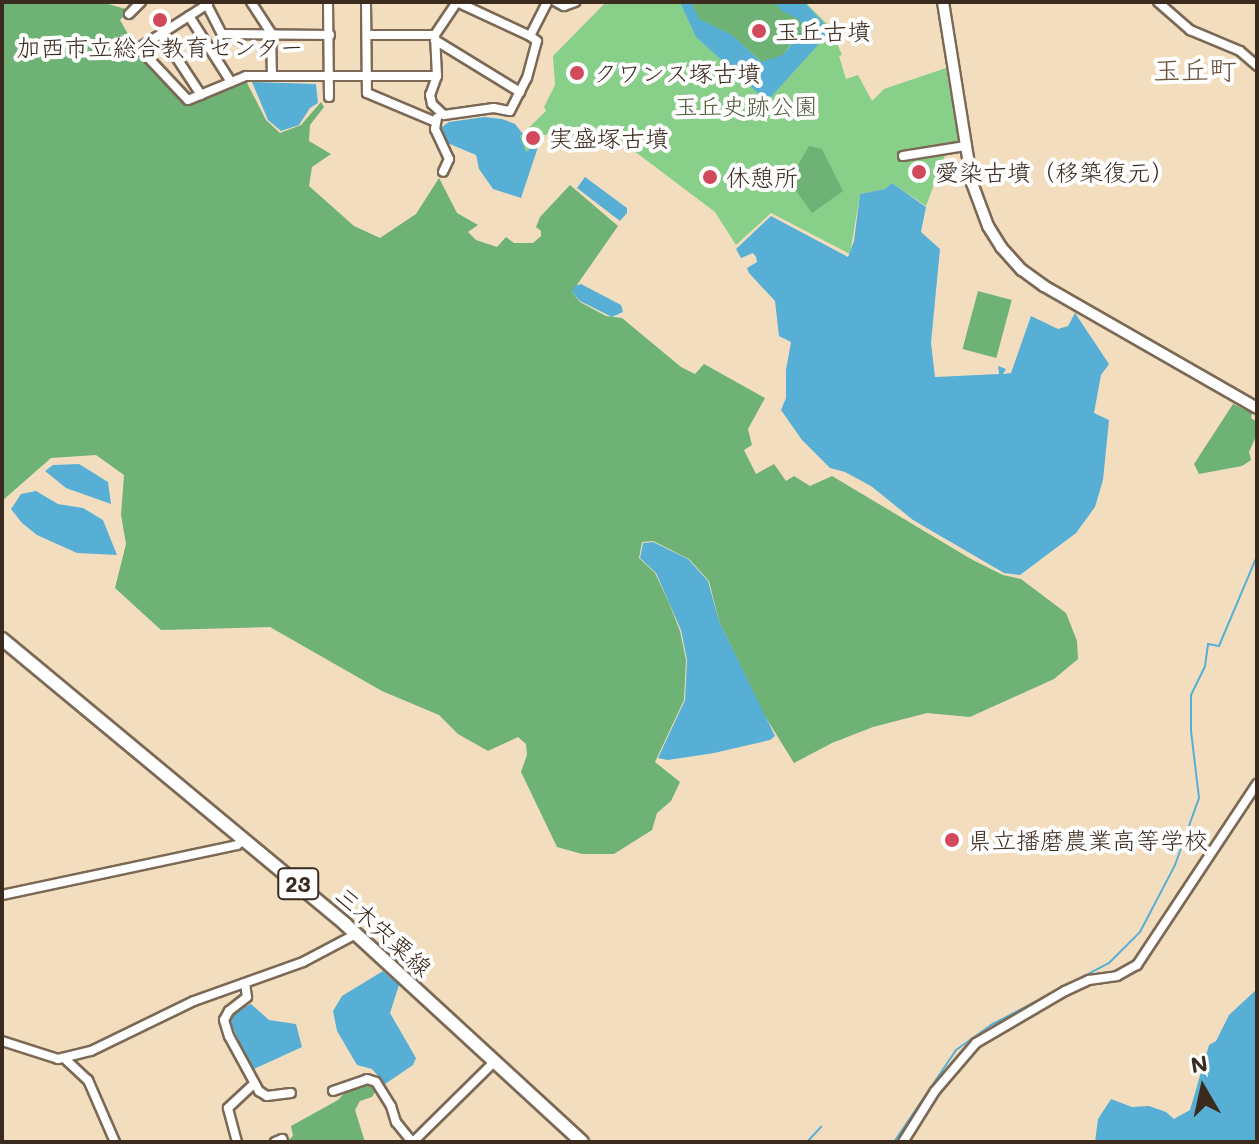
<!DOCTYPE html>
<html>
<head>
<meta charset="utf-8">
<style>
	body { margin:0 }
	#map { position:relative; width:1259px; height:1144px; overflow:hidden; background:#f2debf; font-family:Mali,"Klee One",sans-serif }
	div>[style] { position:absolute }
	.green>* { inset:0; background:#88cf8a }
	.forest>* { inset:0; background:#6eb276; transform-origin:0 0 }
	.water>* { inset:0; background:#58afd5 }
	.stream>* { height:2px; margin:-1px; padding:0 1px; transform-origin:1px; border-radius:1px; background:#58afd5 }
	.roads { filter:drop-shadow(2px 0 #7b6956) drop-shadow(-2px 0 #7b6956) drop-shadow(0 2px #7b6956) drop-shadow(0 -2px #7b6956) }
	.minor>* { height:8px; margin:-4px; padding:0 4px; transform-origin:4px; border-radius:4px; background:#fff }
	.tertiary>* { height:10px; margin:-5px; padding:0 5px; transform-origin:5px; border-radius:5px; background:#fff }
	.primary>* { height:12px; margin:-6px; padding:0 6px; transform-origin:6px; border-radius:6px; background:#fff }
	.dots>* { width:22px; height:22px; translate:-50% -50%; box-sizing:border-box; border:4px solid #fff; border-radius:50% }
	span { translate:-50% -50%; white-space:nowrap; text-align:center; line-height:1.15; -webkit-text-stroke:8px #fff; paint-order:stroke }
	.shield-label span { padding:2px 6px; background:#fff; border:2px solid; border-radius:6px; -webkit-text-stroke-width:0 }
	.shield-label { font-size:22px; color:#3b2a1e; font-weight:700 }
	.poi-label { font-size:24px; color:#3b2a1e }
	.left { translate:0 -50%; text-align:left }
	.park-label { font-size:24px; color:#525c3e }
	.street-label { font-size:24px; color:#3b2a1e }
	.quarter-label { font-size:28px; color:#6f5440 }
	.frame { position:absolute; inset:0; border:4px solid #3b2a1e; pointer-events:none }
	.north { position:absolute; left:1163px; top:1048px; width:80px; height:80px; -webkit-text-stroke:6px #fff; paint-order:stroke; rotate:351deg; font-size:22px; font-weight:700; line-height:32px; text-align:center; color:#3b2a1e }
	.north::after { content:''; display:block; margin:auto; width:28px; height:36px; background:#3b2a1e; clip-path:polygon(50% 0,100% 100%,50% 72%,0 100%) }
</style>
</head>
<body>
<div id="map">
	<div class="green">
		<i style="clip-path:polygon(606px 2px,805px 2px,830px 27px,842px 55px,839px 56px,846px 79px,858px 75px,872px 101px,884px 89px,946px 68px,960px 151px,945px 155px,926px 206px,892px 183px,885px 189px,860px 194px,850px 254px,771px 213px,736px 245px,715px 212px,613px 135px,543px 135px,527px 152px,523px 150px,520px 136px,546px 111px,544px 107px,555px 85px,553px 56px)"></i>
	</div>
	<div class="forest">
		<i style="clip-path:polygon(2px 2px,101px 2px,126px 9px,130px 2px,138px 2px,120px 20px,136px 48px,188px 106px,216px 91px,246px 81px,266px 120px,280px 133px,301px 125px,321px 102px,324px 107px,310px 125px,309px 141px,331px 154px,312px 167px,309px 186px,354px 226px,380px 238px,416px 214px,439px 178px,457px 213px,478px 225px,468px 232px,476px 240px,497px 247px,506px 237px,514px 243px,533px 243px,541px 236px,541px 231px,536px 227px,540px 217px,570px 185px,618px 226px,572px 292px,580px 302px,606px 316px,622px 318px,681px 367px,695px 374px,704px 364px,765px 398px,748px 429px,752px 445px,744px 450px,756px 474px,774px 464px,786px 481px,794px 476px,810px 486px,832px 476px,971px 559px,1003px 575px,1021px 579px,1066px 613px,1077px 641px,1078px 659px,1054px 679px,970px 717px,927px 713px,873px 727px,832px 743px,794px 763px,763px 713px,719px 621px,709px 581px,689px 559px,653px 541px,642px 542px,639px 558px,655px 573px,669px 603px,680px 631px,686px 660px,684px 700px,655px 762px,680px 782px,671px 801px,657px 813px,652px 830px,614px 854px,582px 854px,557px 847px,521px 772px,527px 755px,526px 744px,518px 737px,488px 751px,458px 734px,439px 715px,382px 691px,270px 627px,161px 630px,115px 588px,126px 544px,121px 515px,124px 475px,96px 455px,51px 458px,2px 501px)"></i>
		<i style="clip-path:polygon(691px 2px,774px 2px,801px 21px,806px 33px,794px 38px,783px 55px,763px 63px,732px 35px,699px 19px)"></i>
		<i style="clip-path:polygon(809px 146px,822px 149px,843px 191px,812px 213px,789px 181px)"></i>
		<i style="left:978px;top:291px;width:35px;height:60px;rotate:15deg"></i>
		<i style="clip-path:polygon(1233px 404px,1252px 413px,1251px 418px,1257px 422px,1257px 434px,1249px 452px,1251px 460px,1242px 466px,1199px 474px,1194px 464px)"></i>
		<i style="clip-path:polygon(367px 1083px,373px 1083px,375px 1092px,372px 1097px,360px 1101px,355px 1110px,365px 1142px,286px 1142px,293px 1136px,291px 1126px,338px 1100px,350px 1087px)"></i>
	</div>
	<div class="water">
		<i style="clip-path:polygon(680px 2px,691px 2px,699px 19px,732px 35px,761px 62px,783px 55px,798px 36px,807px 35px,818px 45px,767px 101px,696px 37px)"></i>
		<i style="clip-path:polygon(774px 2px,804px 2px,830px 30px,822px 40px,817px 40px,798px 19px,782px 11px)"></i>
		<i style="clip-path:polygon(252px 82px,316px 84px,318px 103px,310px 108px,299px 125px,281px 131px,268px 120px)"></i>
		<i style="clip-path:polygon(484px 117px,502px 119px,515px 124px,523px 134px,520px 136px,526px 152px,540px 141px,521px 198px,493px 189px,479px 169px,476px 155px,445px 142px,439px 129px,449px 122px)"></i>
		<i style="clip-path:polygon(585px 177px,627px 208px,627px 213px,620px 221px,577px 188px)"></i>
		<i style="clip-path:polygon(892px 183px,926px 207px,921px 232px,940px 249px,931px 343px,935px 377px,999px 374px,998px 366px,1006px 369px,1003px 374px,1011px 373px,1031px 316px,1058px 329px,1068px 326px,1075px 313px,1109px 364px,1101px 375px,1094px 413px,1109px 420px,1103px 480px,1095px 507px,1076px 533px,1020px 575px,1004px 573px,913px 520px,871px 486px,845px 472px,830px 468px,802px 440px,781px 410px,786px 398px,786px 370px,791px 342px,779px 336px,775px 301px,749px 273px,747px 268px,757px 262px,756px 257px,753px 253px,741px 258px,736px 249px,771px 216px,848px 257px,854px 241px,860px 194px,885px 189px)"></i>
		<i style="clip-path:polygon(581px 284px,621px 305px,623px 312px,612px 317px,580px 301px,572px 292px,575px 286px)"></i>
		<i style="clip-path:polygon(79px 464px,108px 482px,111px 504px,66px 488px,45px 471px,53px 465px)"></i>
		<i style="clip-path:polygon(36px 491px,58px 504px,83px 508px,103px 520px,117px 555px,77px 553px,37px 535px,22px 523px,11px 509px,21px 494px)"></i>
		<i style="clip-path:polygon(653px 542px,688px 559px,708px 581px,719px 621px,775px 736px,770px 740px,714px 753px,668px 760px,658px 758px,685px 700px,687px 660px,681px 630px,656px 573px,640px 558px,643px 543px)"></i>
		<i style="clip-path:polygon(383px 971px,399px 985px,390px 1013px,416px 1058px,413px 1065px,385px 1084px,372px 1069px,357px 1065px,337px 1031px,333px 1011px,342px 996px)"></i>
		<i style="clip-path:polygon(1257px 989px,1257px 1142px,1095px 1142px,1098px 1119px,1111px 1099px,1132px 1107px,1149px 1106px,1166px 1112px,1174px 1119px,1190px 1110px,1209px 1045px,1216px 1041px,1229px 1015px)"></i>
		<i style="clip-path:polygon(251px 1004px,269px 1020px,296px 1024px,302px 1047px,252px 1070px,230px 1021px,232px 1013px)"></i>
	</div>
	<div class="stream">
		<i style="left:807px;top:1142px;width:21px;rotate:-47deg"></i>
		<i style="left:894px;top:1142px;width:111px;rotate:-56deg"></i>
		<i style="left:956px;top:1050px;width:43px;rotate:-35.5deg"></i>
		<i style="left:991px;top:1025px;width:133px;rotate:-27.7deg"></i>
		<i style="left:1109px;top:963px;width:44px;rotate:-45deg"></i>
		<i style="left:1140px;top:932px;width:76px;rotate:-62.4deg"></i>
		<i style="left:1175px;top:865px;width:71px;rotate:-70.3deg"></i>
		<i style="left:1199px;top:798px;width:67px;rotate:-96.8deg"></i>
		<i style="left:1191px;top:731px;width:36px;rotate:-90deg"></i>
		<i style="left:1191px;top:695px;width:32px;rotate:-64deg"></i>
		<i style="left:1205px;top:666px;width:22px;rotate:-82deg"></i>
		<i style="left:1208px;top:644px;width:11px;rotate:10deg"></i>
		<i style="left:1219px;top:646px;width:98px;rotate:-67.1deg"></i>
	</div>
	<div class="roads">
		<div class="minor">
			<i style="left:251px;top:2px;width:37px;rotate:57deg"></i>
			<i style="left:271px;top:33px;width:43px;rotate:88.7deg"></i>
			<i style="left:328px;top:2px;width:95px;rotate:89.4deg"></i>
			<i style="left:366px;top:2px;width:91px;rotate:89.4deg"></i>
			<i style="left:367px;top:93px;width:75px;rotate:22.8deg"></i>
			<i style="left:457px;top:2px;width:40px;rotate:124deg"></i>
			<i style="left:435px;top:35px;width:41px;rotate:87.2deg"></i>
			<i style="left:437px;top:76px;width:20px;rotate:110deg"></i>
			<i style="left:430px;top:95px;width:9px;rotate:77deg"></i>
			<i style="left:432px;top:104px;width:16px;rotate:43deg"></i>
			<i style="left:444px;top:115px;width:50px;rotate:-8deg"></i>
			<i style="left:494px;top:108px;width:16px;rotate:11deg"></i>
			<i style="left:510px;top:111px;width:37px;rotate:-63deg"></i>
			<i style="left:527px;top:78px;width:38px;rotate:-75deg"></i>
			<i style="left:537px;top:41px;width:9px;rotate:-144deg"></i>
			<i style="left:530px;top:36px;width:38px;rotate:-63deg"></i>
			<i style="left:457px;top:2px;width:81px;rotate:25deg"></i>
			<i style="left:556px;top:2px;width:9px;rotate:27deg"></i>
			<i style="left:564px;top:6px;width:12px;rotate:-20deg"></i>
			<i style="left:1158px;top:2px;width:43px;rotate:41.2deg"></i>
			<i style="left:1190px;top:30px;width:54px;rotate:22.8deg"></i>
			<i style="left:1240px;top:51px;width:23px;rotate:41deg"></i>
			<i style="left:206px;top:3px;width:35px;rotate:63deg"></i>
			<i style="left:222px;top:34px;width:108px;rotate:0.5deg"></i>
			<i style="left:208px;top:4px;width:82px;rotate:147.5deg"></i>
			<i style="left:139px;top:48px;width:71px;rotate:46.7deg"></i>
			<i style="left:188px;top:100px;width:63px;rotate:-22.5deg"></i>
			<i style="left:246px;top:76px;width:191px"></i>
			<i style="left:129px;top:14px;width:17px;rotate:-45deg"></i>
			<i style="left:189px;top:16px;width:78px;rotate:57.5deg"></i>
			<i style="left:161px;top:34px;width:73px;rotate:56.7deg"></i>
			<i style="left:367px;top:35px;width:68px"></i>
			<i style="left:435px;top:40px;width:100px;rotate:31.5deg"></i>
			<i style="left:437px;top:118px;width:11px;rotate:100deg"></i>
			<i style="left:435px;top:129px;width:33px;rotate:65deg"></i>
			<i style="left:449px;top:159px;width:14px;rotate:115deg"></i>
			<i style="left:903px;top:156px;width:63px;rotate:-9.2deg"></i>
			<i style="left:2px;top:895px;width:240px;rotate:-12deg"></i>
			<i style="left:237px;top:845px;width:10px;rotate:-37deg"></i>
			<i style="left:245px;top:983px;width:14px;rotate:82deg"></i>
			<i style="left:247px;top:997px;width:23px;rotate:142deg"></i>
			<i style="left:229px;top:1011px;width:10px;rotate:119deg"></i>
			<i style="left:224px;top:1020px;width:17px;rotate:73deg"></i>
			<i style="left:229px;top:1036px;width:63px;rotate:61.4deg"></i>
			<i style="left:259px;top:1091px;width:9px;rotate:32deg"></i>
			<i style="left:267px;top:1096px;width:24px;rotate:-7deg"></i>
			<i style="left:2px;top:1041px;width:59px;rotate:17.8deg"></i>
			<i style="left:58px;top:1059px;width:34px;rotate:-14deg"></i>
			<i style="left:91px;top:1051px;width:114px;rotate:-25.9deg"></i>
			<i style="left:194px;top:1001px;width:116px;rotate:-19.7deg"></i>
			<i style="left:303px;top:962px;width:60px;rotate:-27.8deg"></i>
			<i style="left:64px;top:1058px;width:33px;rotate:43deg"></i>
			<i style="left:88px;top:1080px;width:68px;rotate:66.5deg"></i>
			<i style="left:333px;top:1091px;width:36px;rotate:-19deg"></i>
			<i style="left:367px;top:1079px;width:9px;rotate:18deg"></i>
			<i style="left:376px;top:1082px;width:28px;rotate:58deg"></i>
			<i style="left:391px;top:1106px;width:17px;rotate:73deg"></i>
			<i style="left:396px;top:1122px;width:26px;rotate:51deg"></i>
			<i style="left:237px;top:1142px;width:35px;rotate:-105deg"></i>
			<i style="left:228px;top:1108px;width:35px;rotate:-43deg"></i>
			<i style="left:275px;top:1142px;width:8px;rotate:-23deg"></i>
			<i style="left:282px;top:1139px;width:3px;rotate:72deg"></i>
			<i style="left:413px;top:1142px;width:114px;rotate:-44.6deg"></i>
			<i style="left:903px;top:1142px;width:60px;rotate:-57.9deg"></i>
			<i style="left:935px;top:1091px;width:63px;rotate:-49.5deg"></i>
			<i style="left:976px;top:1043px;width:103px;rotate:-30.3deg"></i>
			<i style="left:1065px;top:991px;width:26px;rotate:-25deg"></i>
			<i style="left:1089px;top:980px;width:28px;rotate:-8deg"></i>
			<i style="left:1117px;top:976px;width:23px;rotate:-29deg"></i>
			<i style="left:1137px;top:965px;width:217px;rotate:-56.5deg"></i>
		</div>
		<div class="tertiary">
			<i style="left:943px;top:2px;width:183px;rotate:80.9deg"></i>
			<i style="left:972px;top:183px;width:46px;rotate:69.6deg"></i>
			<i style="left:988px;top:226px;width:25px;rotate:58deg"></i>
			<i style="left:1001px;top:247px;width:31px;rotate:48deg"></i>
			<i style="left:1022px;top:270px;width:27px;rotate:36deg"></i>
			<i style="left:1044px;top:286px;width:245px;rotate:29.8deg"></i>
		</div>
		<div class="primary">
			<i style="left:2px;top:639px;width:446px;rotate:39.7deg"></i>
			<i style="left:345px;top:924px;width:322px;rotate:42.6deg"></i>
		</div>
	</div>
	<div class="dots">
		<i style="left:160px;top:20px;background:#d1495b"></i>
		<i style="left:759px;top:31px;background:#d1495b"></i>
		<i style="left:577px;top:73px;background:#d1495b"></i>
		<i style="left:533px;top:138px;background:#d1495b"></i>
		<i style="left:919px;top:172px;background:#d1495b"></i>
		<i style="left:710px;top:177px;background:#d1495b"></i>
		<i style="left:952px;top:840px;background:#d1495b"></i>
	</div>
	<div class="shield-label">
		<span style="left:298px;top:884px">23</span>
	</div>
	<div class="poi-label">
		<span class="left" style="left:775px;top:31px">玉丘古墳</span>
		<span style="left:160px;top:47px">加西市立総合教育センター</span>
		<span class="left" style="left:593px;top:73px">クワンス塚古墳</span>
		<span class="left" style="left:549px;top:138px">実盛塚古墳</span>
		<span class="left" style="left:935px;top:172px">愛染古墳（移築復元）</span>
		<span class="left" style="left:726px;top:177px">休憩所</span>
		<span class="left" style="left:968px;top:840px">県立播磨農業高等学校</span>
	</div>
	<div class="park-label">
		<span style="left:746px;top:106px">玉丘史跡公園</span>
	</div>
	<div class="street-label">
		<span style="left:384px;top:931px;rotate:42deg">三木宍粟線</span>
	</div>
	<div class="quarter-label">
		<span style="left:1195px;top:69px">玉丘町</span>
	</div>
	<div class="frame"></div>
	<div class="north">N</div>
</div>
</body>
</html>
